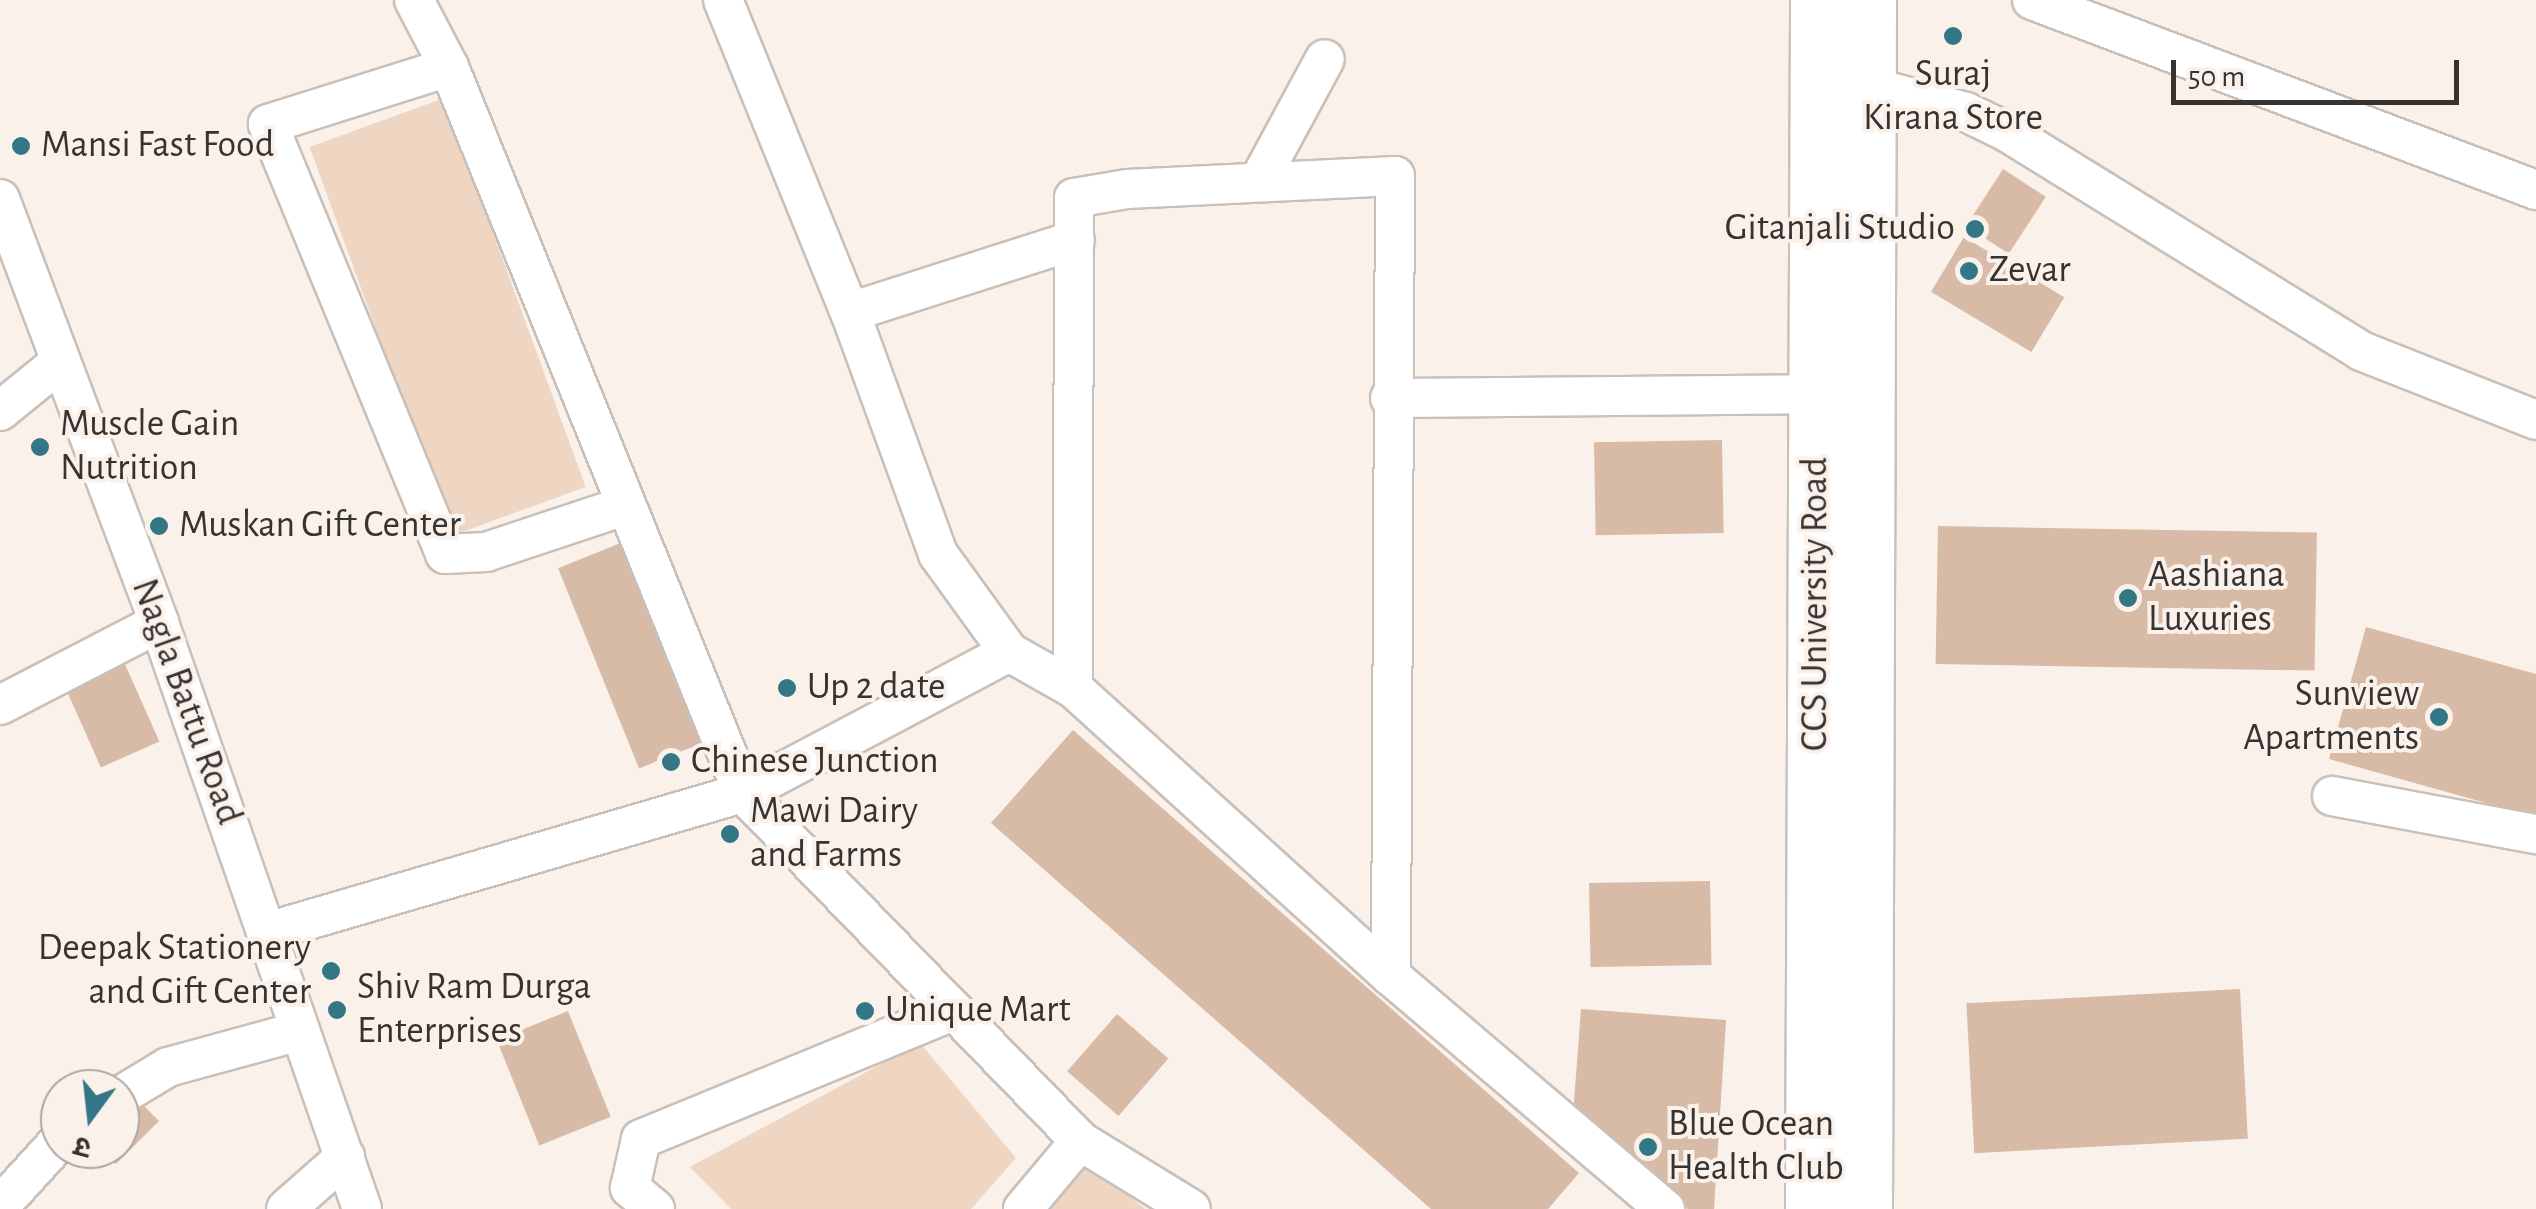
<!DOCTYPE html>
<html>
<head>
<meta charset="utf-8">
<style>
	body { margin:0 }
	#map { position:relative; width:2536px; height:1209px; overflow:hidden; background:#faf1eb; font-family:"Alegreya Sans","Noto Sans Devanagari",sans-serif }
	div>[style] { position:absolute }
	.green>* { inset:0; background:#efd6c3; transform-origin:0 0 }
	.building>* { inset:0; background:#d8bba6; transform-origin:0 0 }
	.roads { filter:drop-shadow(2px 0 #c8c0b9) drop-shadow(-2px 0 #c8c0b9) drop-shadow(0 2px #c8c0b9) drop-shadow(0 -2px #c8c0b9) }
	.minor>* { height:38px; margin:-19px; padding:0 19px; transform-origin:19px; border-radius:19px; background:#fff }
	.highway>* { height:55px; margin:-27.5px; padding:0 27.5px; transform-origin:27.5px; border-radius:27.5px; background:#fff }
	.dots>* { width:28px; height:28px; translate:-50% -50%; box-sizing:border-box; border:5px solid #faf1eb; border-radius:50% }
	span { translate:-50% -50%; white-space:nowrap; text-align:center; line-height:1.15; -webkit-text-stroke:8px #faf1eb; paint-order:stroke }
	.poi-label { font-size:38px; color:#373331 }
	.left { translate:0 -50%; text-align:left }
	.right { translate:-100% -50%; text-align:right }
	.street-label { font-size:38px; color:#373331 }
	.north { position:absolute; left:40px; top:1069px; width:100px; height:100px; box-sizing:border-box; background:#faf1eb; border:2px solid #aca5a1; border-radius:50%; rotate:195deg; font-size:28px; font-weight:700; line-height:40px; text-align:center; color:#373331 }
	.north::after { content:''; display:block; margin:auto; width:35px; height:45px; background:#337786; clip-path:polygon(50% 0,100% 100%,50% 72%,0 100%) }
	.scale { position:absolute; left:2171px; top:60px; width:288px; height:45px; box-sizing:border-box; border:5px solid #373331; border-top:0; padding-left:12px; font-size:30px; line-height:35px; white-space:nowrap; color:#373331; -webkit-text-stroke:8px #faf1eb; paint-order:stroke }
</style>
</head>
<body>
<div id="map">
	<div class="green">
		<i style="left:444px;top:98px;width:414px;height:143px;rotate:70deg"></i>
		<i style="clip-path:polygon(920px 1043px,1016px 1158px,971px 1209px,731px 1209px,690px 1167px)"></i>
		<i style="clip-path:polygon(1076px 1153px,1145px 1209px,1031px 1209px)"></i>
	</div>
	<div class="building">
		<i style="left:2003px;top:169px;width:51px;height:68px;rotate:33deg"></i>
		<i style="left:1964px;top:237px;width:117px;height:64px;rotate:31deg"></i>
		<i style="left:1722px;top:440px;width:93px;height:128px;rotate:89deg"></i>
		<i style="left:1938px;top:526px;width:379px;height:138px;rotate:1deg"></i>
		<i style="left:623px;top:542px;width:216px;height:70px;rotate:68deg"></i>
		<i style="clip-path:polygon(2366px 627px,2536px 674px,2536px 817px,2329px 759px)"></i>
		<i style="left:124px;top:662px;width:87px;height:64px;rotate:66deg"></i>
		<i style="clip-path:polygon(1073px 730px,1579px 1173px,1548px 1209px,1431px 1209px,991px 823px)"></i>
		<i style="left:1710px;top:881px;width:84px;height:121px;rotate:89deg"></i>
		<i style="left:2240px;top:989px;width:150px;height:274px;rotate:87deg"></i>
		<i style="clip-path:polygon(1581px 1009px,1726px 1020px,1714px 1209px,1688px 1209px,1573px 1115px)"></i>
		<i style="left:568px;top:1011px;width:114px;height:77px;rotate:68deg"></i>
		<i style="left:1117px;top:1014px;width:68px;height:76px;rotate:41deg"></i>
		<i style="clip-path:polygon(139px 1101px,159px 1121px,116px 1164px,100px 1149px,120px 1149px,120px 1120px)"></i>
	</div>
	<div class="roads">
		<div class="minor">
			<i style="left:414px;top:0;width:76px;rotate:62.4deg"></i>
			<i style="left:449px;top:67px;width:783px;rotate:67.95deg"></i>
			<i style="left:743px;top:793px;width:484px;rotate:45.9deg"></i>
			<i style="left:1080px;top:1141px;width:130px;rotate:31.5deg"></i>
			<i style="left:723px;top:0;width:337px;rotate:67.9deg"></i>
			<i style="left:850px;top:312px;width:258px;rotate:70deg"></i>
			<i style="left:938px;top:554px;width:121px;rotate:54.1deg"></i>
			<i style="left:1009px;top:652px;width:73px;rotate:29.4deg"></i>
			<i style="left:1073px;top:688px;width:429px;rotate:42.2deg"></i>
			<i style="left:1391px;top:976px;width:360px;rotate:40.4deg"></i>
			<i style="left:2032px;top:0;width:539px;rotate:20.66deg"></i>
			<i style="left:449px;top:67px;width:190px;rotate:162.5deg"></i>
			<i style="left:268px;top:124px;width:465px;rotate:67.6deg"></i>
			<i style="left:445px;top:554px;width:41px;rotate:-2.8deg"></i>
			<i style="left:486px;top:552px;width:145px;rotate:-18.4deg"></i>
			<i style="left:1867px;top:86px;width:102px;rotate:14.7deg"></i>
			<i style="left:1966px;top:112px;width:46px;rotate:26deg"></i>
			<i style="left:2007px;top:132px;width:416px;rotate:31.7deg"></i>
			<i style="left:2361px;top:351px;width:188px;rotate:21.5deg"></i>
			<i style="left:1260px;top:179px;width:136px;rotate:-61.6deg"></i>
			<i style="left:0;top:199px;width:453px;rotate:69.4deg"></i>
			<i style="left:159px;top:623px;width:620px;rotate:70.89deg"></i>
			<i style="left:850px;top:312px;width:236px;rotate:-17.7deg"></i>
			<i style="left:1390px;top:398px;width:426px;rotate:-0.5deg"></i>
			<i style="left:0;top:411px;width:76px;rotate:-39.1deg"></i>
			<i style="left:1073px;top:688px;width:490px;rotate:-89.9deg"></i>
			<i style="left:1074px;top:198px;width:54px;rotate:-9.6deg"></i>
			<i style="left:1127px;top:189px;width:268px;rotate:-2.8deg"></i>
			<i style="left:1395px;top:176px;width:800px;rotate:90.29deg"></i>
			<i style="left:0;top:705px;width:179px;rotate:-27.3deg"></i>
			<i style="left:2332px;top:796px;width:208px;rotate:10.6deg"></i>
			<i style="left:267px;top:932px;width:496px;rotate:-16.3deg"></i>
			<i style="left:743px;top:793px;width:301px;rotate:-27.9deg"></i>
			<i style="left:120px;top:1096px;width:56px;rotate:-31.1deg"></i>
			<i style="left:168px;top:1067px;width:137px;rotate:-15.3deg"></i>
			<i style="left:0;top:1206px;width:89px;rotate:-47.7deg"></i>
			<i style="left:286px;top:1209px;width:79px;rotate:-41.4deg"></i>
			<i style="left:655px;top:1209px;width:33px;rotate:-140deg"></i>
			<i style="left:630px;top:1188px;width:50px;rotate:-77.3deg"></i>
			<i style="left:641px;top:1139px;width:335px;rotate:-22.3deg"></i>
			<i style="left:1023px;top:1209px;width:89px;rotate:-50deg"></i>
		</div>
		<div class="highway">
			<i style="left:1813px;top:1209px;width:1209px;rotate:-89.76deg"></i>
			<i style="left:1864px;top:1209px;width:1209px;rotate:-89.81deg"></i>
		</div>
	</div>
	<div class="dots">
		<i style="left:1953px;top:36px;background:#337786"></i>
		<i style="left:21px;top:146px;background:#337786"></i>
		<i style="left:1975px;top:229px;background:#337786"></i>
		<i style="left:1969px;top:271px;background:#337786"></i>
		<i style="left:40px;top:447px;background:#337786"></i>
		<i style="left:159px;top:526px;background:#337786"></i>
		<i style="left:2128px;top:598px;background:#337786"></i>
		<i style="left:787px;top:688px;background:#337786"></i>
		<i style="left:2439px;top:717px;background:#337786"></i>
		<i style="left:671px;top:762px;background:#337786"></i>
		<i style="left:730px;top:834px;background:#337786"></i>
		<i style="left:331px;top:971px;background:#337786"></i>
		<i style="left:337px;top:1010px;background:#337786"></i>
		<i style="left:865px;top:1011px;background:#337786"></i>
		<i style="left:1648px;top:1147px;background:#337786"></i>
	</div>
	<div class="poi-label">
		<span style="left:1953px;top:97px">Suraj<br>Kirana Store</span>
		<span class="left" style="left:41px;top:146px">Mansi Fast Food</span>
		<span class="right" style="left:1955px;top:229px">Gitanjali Studio</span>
		<span class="left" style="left:1989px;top:271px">Zevar</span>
		<span class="left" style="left:60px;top:447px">Muscle Gain<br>Nutrition</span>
		<span class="left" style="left:179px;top:526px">Muskan Gift Center</span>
		<span class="left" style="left:2148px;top:598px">Aashiana<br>Luxuries</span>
		<span class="left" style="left:807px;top:688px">Up 2 date</span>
		<span class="right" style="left:2419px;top:717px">Sunview<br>Apartments</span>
		<span class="left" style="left:691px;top:762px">Chinese Junction</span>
		<span class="left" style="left:750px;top:834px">Mawi Dairy<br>and Farms</span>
		<span class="right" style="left:311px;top:971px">Deepak Stationery<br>and Gift Center</span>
		<span class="left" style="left:357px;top:1010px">Shiv Ram Durga<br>Enterprises</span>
		<span class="left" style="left:885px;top:1011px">Unique Mart</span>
		<span class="left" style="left:1668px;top:1147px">Blue Ocean<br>Health Club</span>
	</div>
	<div class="street-label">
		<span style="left:1816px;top:604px;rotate:-90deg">CCS University Road</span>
		<span style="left:186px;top:702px;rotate:70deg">Nagla Battu Road</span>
	</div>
	<div class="north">उ</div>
	<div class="scale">50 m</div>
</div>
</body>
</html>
